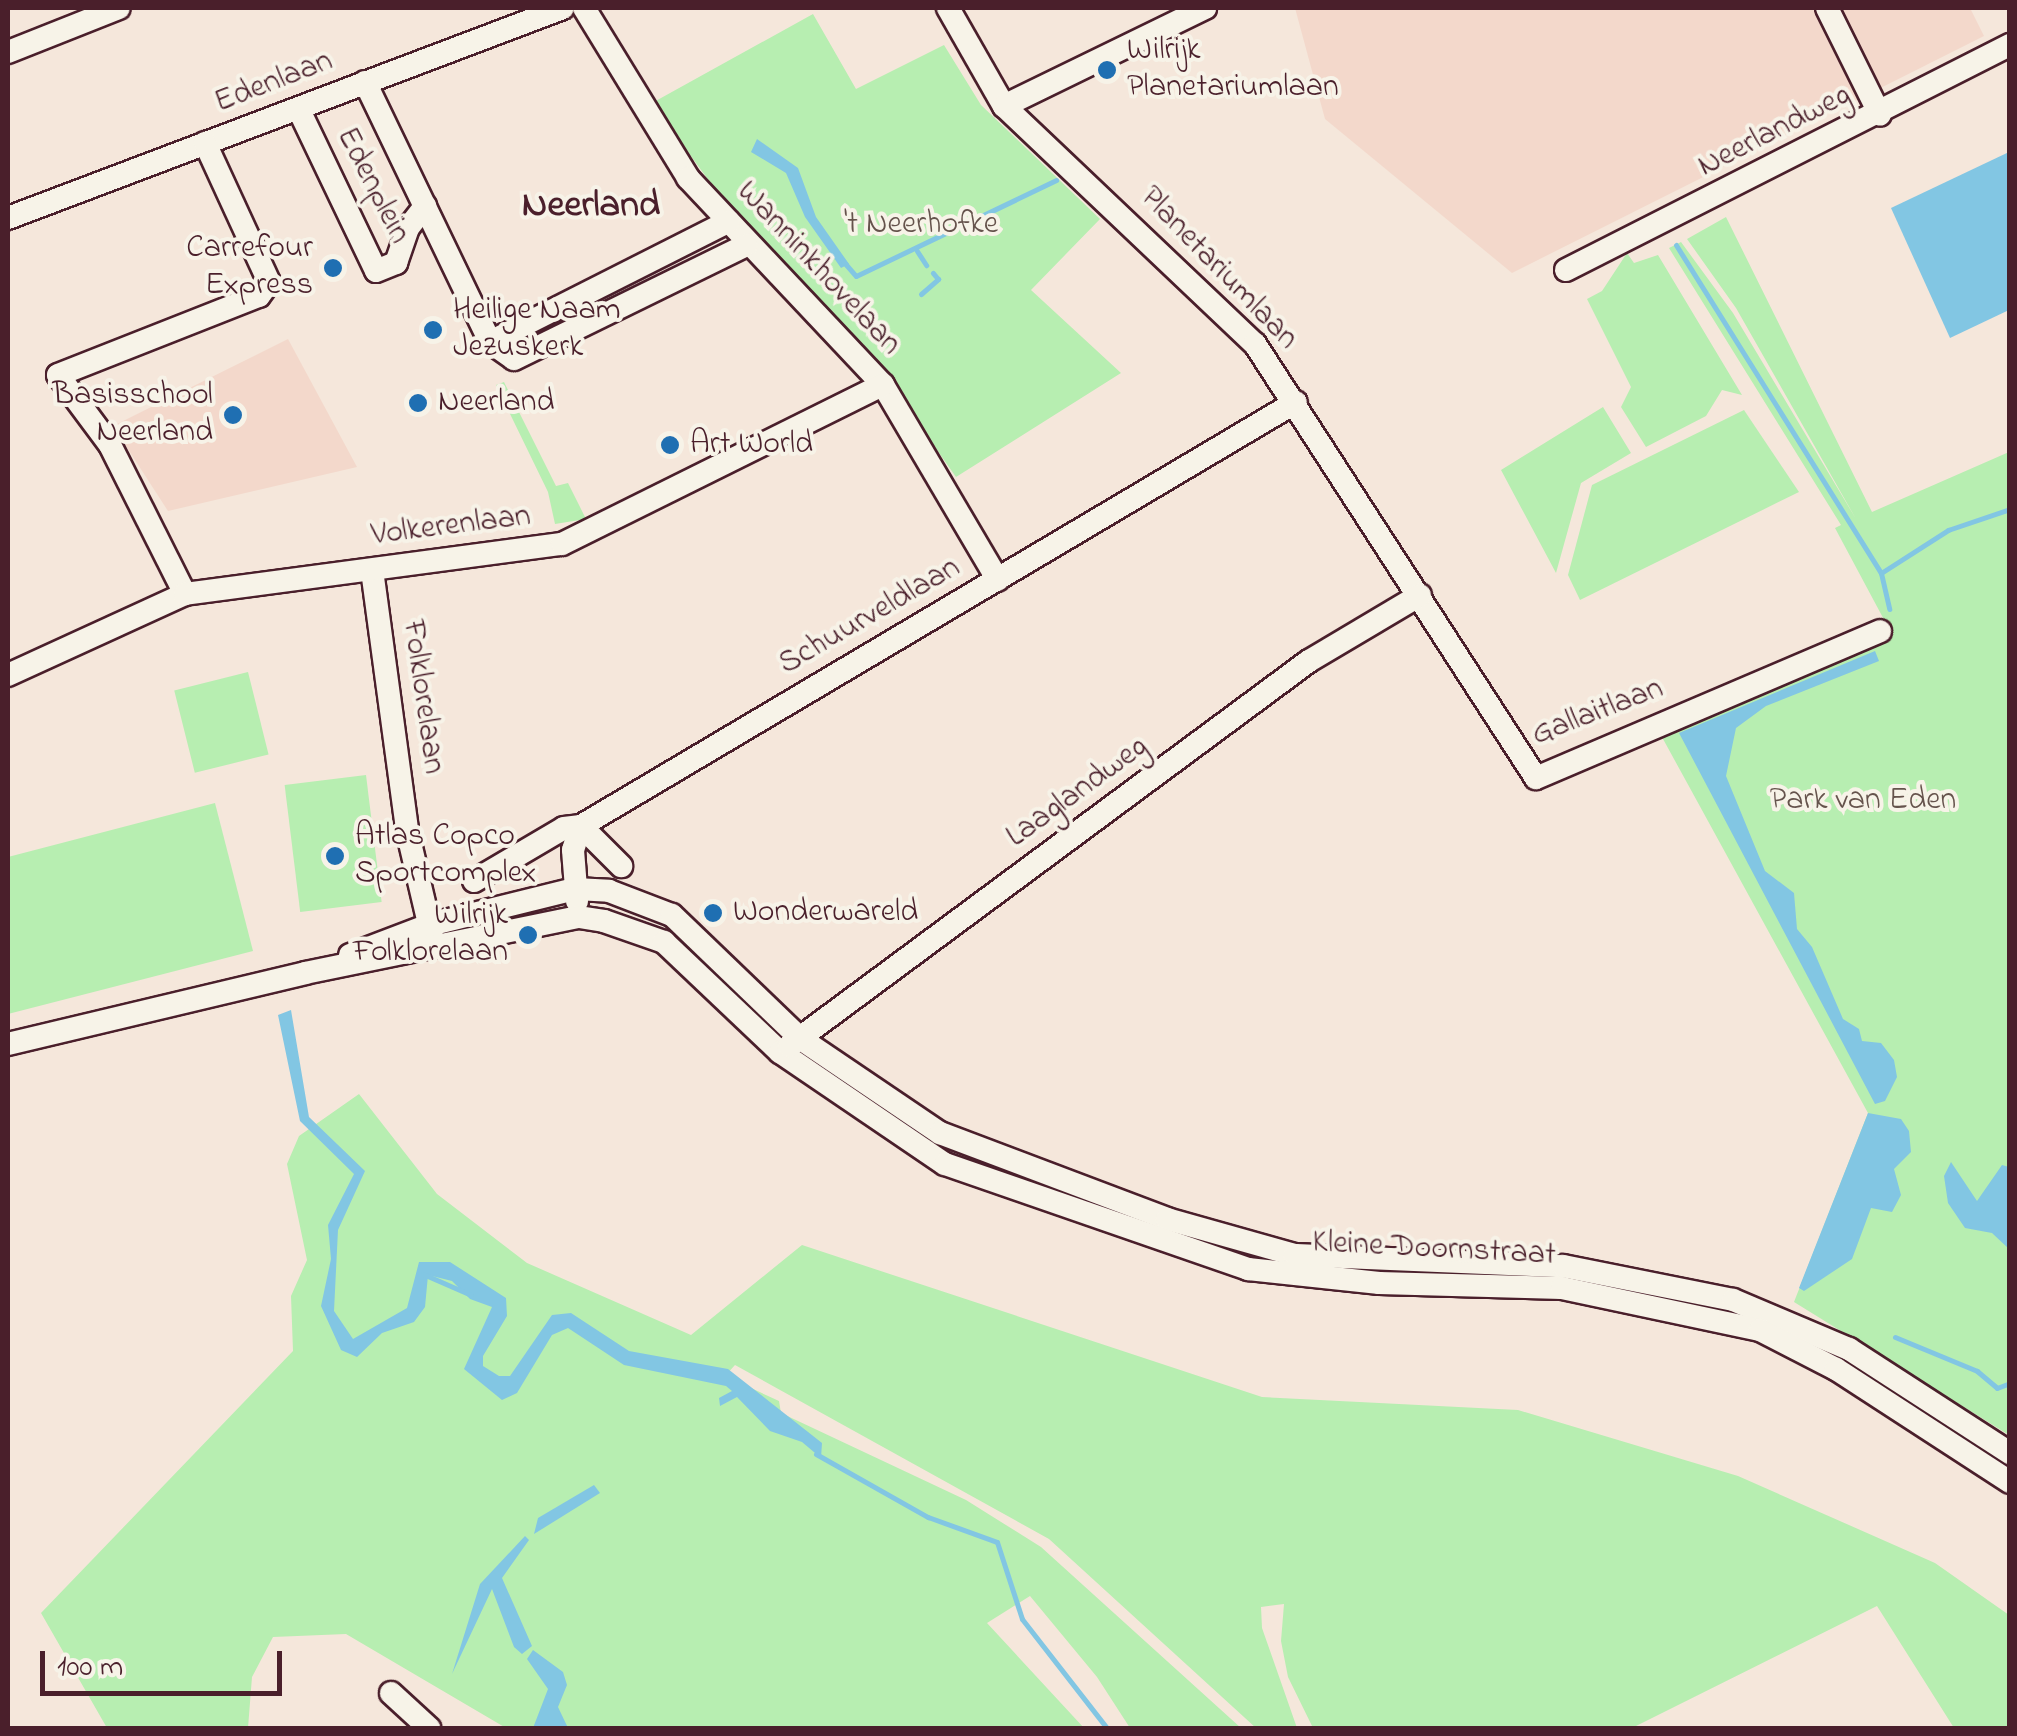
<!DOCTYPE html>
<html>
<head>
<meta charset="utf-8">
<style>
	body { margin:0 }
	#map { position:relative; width:2017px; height:1736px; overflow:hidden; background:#f5e7db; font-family:"Indie Flower",sans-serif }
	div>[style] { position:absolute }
	.built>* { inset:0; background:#f3d8cb }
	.green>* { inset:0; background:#b7eeb1; transform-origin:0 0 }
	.water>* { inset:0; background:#82c6e3 }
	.stream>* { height:5px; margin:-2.5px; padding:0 2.5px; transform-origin:2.5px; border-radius:2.5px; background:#82c6e3 }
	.roads { filter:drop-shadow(2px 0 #4a1f2b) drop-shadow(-2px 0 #4a1f2b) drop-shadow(0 2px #4a1f2b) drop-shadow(0 -2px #4a1f2b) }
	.minor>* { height:22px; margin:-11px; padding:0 11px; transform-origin:11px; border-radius:11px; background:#f7f3e8 }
	.dots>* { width:28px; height:28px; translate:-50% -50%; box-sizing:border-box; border:5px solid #f7f3e8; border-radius:50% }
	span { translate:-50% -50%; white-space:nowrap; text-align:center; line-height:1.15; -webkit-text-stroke:8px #f7f3e8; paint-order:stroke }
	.poi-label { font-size:32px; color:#4a1f2b }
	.left { translate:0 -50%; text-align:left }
	.right { translate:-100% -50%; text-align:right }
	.street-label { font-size:32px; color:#4a1f2b }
	.park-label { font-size:32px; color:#65534c }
	.quarter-label { font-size:38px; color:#4a1f2b; font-weight:700 }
	.frame { position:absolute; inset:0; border:10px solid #4a1f2b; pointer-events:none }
	.scale { position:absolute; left:40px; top:1651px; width:242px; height:45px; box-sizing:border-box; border:5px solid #4a1f2b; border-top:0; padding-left:12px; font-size:30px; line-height:35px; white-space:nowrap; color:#4a1f2b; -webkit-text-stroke:8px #f7f3e8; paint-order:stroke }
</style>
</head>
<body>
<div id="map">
	<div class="built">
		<i style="clip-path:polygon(1295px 8px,1970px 8px,1984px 36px,1512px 273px,1325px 119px)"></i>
		<i style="clip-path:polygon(288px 339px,357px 467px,168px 511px,113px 426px)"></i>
	</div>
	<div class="green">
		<i style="clip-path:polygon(813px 14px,856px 89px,944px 45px,981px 105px,1100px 219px,1031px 290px,1121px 373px,956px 477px,882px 372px,726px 204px,652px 103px)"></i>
		<i style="clip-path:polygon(1726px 217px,1872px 512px,2009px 452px,2009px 1435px,1794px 1302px,1868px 1113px,1657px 728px,1889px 629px,1835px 528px,1841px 525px,1669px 248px,1681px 242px,1733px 313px,1856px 519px,1736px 308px,1687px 239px)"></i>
		<i style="clip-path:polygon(1627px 253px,1634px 263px,1658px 255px,1742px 395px,1722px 390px,1706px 416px,1646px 447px,1621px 407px,1631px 387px,1587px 299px,1602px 291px)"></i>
		<i style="clip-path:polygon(504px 382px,556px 486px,568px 483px,586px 519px,555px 524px,548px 492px,496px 385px)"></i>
		<i style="clip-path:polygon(1603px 407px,1631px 453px,1581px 483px,1556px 573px,1501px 470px)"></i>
		<i style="clip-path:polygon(1744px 410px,1799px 492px,1580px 600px,1568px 575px,1592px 485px)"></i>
		<i style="left:248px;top:672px;width:85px;height:76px;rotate:76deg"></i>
		<i style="left:366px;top:775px;width:128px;height:82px;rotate:83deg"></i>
		<i style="clip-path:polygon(215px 803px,253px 951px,8px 1014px,8px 857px)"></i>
		<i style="clip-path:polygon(359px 1094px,437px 1194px,527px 1263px,691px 1335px,802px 1245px,1262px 1397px,1518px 1410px,1738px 1476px,1935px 1563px,2009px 1615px,2009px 1728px,1954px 1728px,1877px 1606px,1632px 1728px,1313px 1728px,1288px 1677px,1281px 1641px,1284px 1604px,1261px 1607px,1262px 1628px,1297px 1728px,1256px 1728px,1049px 1539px,735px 1365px,725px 1376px,779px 1401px,781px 1413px,966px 1500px,1041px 1547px,1241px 1728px,1130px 1728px,1097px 1677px,1030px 1596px,987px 1623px,1084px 1728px,506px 1728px,346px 1634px,273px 1637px,252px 1677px,248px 1728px,107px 1728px,41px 1613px,293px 1351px,291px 1296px,307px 1260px,287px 1164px,299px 1136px)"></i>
	</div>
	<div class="water">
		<i style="clip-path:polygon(757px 139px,798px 168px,816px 217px,849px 264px,841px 268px,805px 217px,786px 173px,751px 152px)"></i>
		<i style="clip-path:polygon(2009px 152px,2009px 310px,1950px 338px,1891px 208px)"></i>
		<i style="clip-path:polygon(1875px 651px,1879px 661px,1766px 706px,1736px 728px,1726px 776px,1765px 871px,1794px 893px,1797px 929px,1812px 947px,1843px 1019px,1859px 1029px,1862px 1041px,1881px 1043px,1894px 1060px,1897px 1077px,1885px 1101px,1875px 1104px,1679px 733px)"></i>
		<i style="clip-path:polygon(291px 1010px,309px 1117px,365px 1171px,338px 1230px,334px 1311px,353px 1339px,407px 1308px,419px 1262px,450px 1262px,506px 1298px,507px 1316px,483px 1356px,483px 1366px,499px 1376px,510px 1376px,552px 1315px,571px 1313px,629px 1351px,728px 1369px,822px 1443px,821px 1458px,802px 1442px,770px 1431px,737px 1397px,720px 1406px,719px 1398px,732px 1391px,726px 1386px,624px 1365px,568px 1328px,552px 1335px,517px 1393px,502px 1400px,464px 1369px,492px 1307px,470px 1299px,452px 1281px,428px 1275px,425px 1307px,414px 1322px,382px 1333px,357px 1357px,341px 1350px,321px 1306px,331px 1259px,328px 1225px,354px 1174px,300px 1121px,278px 1015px)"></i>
		<i style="clip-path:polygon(1868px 1113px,1901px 1119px,1909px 1131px,1911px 1152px,1894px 1169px,1901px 1195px,1892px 1212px,1871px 1208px,1852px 1259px,1804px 1291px,1799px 1288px)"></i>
		<i style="clip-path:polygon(1951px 1162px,1977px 1201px,2002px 1165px,2009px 1167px,2009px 1249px,1992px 1233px,1965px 1228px,1948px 1203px,1944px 1176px)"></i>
		<i style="clip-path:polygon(594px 1485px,600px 1493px,534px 1534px,538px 1518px)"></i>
		<i style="clip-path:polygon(525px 1536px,529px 1540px,502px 1578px,532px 1646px,522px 1654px,514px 1647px,492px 1589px,452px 1674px,480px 1584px)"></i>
		<i style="clip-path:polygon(533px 1650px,563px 1672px,567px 1685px,558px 1707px,568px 1728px,533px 1728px,548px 1689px,527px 1659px)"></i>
	</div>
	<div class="stream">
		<i style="left:1676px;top:245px;width:387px;rotate:58deg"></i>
		<i style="left:1881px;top:573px;width:37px;rotate:77deg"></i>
		<i style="left:917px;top:251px;width:17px;rotate:57deg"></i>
		<i style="left:842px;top:260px;width:21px;rotate:49deg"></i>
		<i style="left:856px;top:276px;width:222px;rotate:-25.6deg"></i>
		<i style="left:921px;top:294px;width:23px;rotate:-41deg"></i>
		<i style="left:938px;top:279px;width:8px;rotate:-130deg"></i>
		<i style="left:1881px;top:573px;width:80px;rotate:-32.7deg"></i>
		<i style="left:1948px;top:530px;width:65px;rotate:-18.7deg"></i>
		<i style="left:423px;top:1274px;width:52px;rotate:23.6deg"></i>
		<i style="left:1895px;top:1337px;width:89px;rotate:22.5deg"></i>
		<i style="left:1977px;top:1371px;width:26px;rotate:40deg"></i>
		<i style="left:1997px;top:1388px;width:14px;rotate:-21deg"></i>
		<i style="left:816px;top:1454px;width:129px;rotate:29.4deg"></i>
		<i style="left:928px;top:1517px;width:73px;rotate:19.9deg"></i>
		<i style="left:997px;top:1542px;width:81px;rotate:72deg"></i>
		<i style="left:1022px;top:1619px;width:138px;rotate:52.1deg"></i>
	</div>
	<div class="roads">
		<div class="minor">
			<i style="left:584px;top:8px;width:199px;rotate:58.5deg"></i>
			<i style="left:688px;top:178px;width:284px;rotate:46.7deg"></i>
			<i style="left:883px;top:385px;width:226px;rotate:59.5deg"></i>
			<i style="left:948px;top:8px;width:113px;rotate:60.3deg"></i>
			<i style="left:1004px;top:106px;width:346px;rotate:43.5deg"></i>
			<i style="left:1255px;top:344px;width:517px;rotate:57.08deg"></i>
			<i style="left:1536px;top:778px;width:374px;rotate:-23.1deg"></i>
			<i style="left:1827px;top:8px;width:119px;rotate:63.6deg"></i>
			<i style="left:8px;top:52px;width:119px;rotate:-21.6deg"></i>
			<i style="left:365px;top:82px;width:288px;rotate:64.3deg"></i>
			<i style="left:490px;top:342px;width:29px;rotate:35deg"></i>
			<i style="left:514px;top:359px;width:259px;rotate:-26.1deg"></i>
			<i style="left:1004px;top:106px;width:224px;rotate:-26deg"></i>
			<i style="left:299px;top:110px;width:178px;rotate:64.4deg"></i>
			<i style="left:376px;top:271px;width:22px;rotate:-22deg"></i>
			<i style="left:396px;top:263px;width:37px;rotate:-71deg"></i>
			<i style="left:408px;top:228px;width:28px;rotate:-52deg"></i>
			<i style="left:8px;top:218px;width:593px;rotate:-20.73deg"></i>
			<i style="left:1566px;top:270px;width:498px;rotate:-26.9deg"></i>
			<i style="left:490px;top:342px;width:267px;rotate:-26.8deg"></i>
			<i style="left:372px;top:570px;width:262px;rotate:82.3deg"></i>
			<i style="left:407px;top:830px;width:110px;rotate:76.8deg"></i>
			<i style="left:185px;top:594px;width:167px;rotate:-116.7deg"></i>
			<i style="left:110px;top:445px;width:87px;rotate:-126.6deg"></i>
			<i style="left:58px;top:375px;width:216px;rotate:-21.5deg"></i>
			<i style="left:259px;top:296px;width:17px;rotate:-54deg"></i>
			<i style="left:269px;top:282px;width:153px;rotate:-114.7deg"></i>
			<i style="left:8px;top:675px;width:195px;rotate:-24.6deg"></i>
			<i style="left:185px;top:594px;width:380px;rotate:-7.6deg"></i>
			<i style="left:562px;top:544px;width:358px;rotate:-26.4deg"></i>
			<i style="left:581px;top:826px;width:57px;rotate:45deg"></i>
			<i style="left:474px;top:881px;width:104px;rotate:-30.5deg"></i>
			<i style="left:564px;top:828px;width:17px;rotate:-7deg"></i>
			<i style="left:581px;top:826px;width:831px;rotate:-30.67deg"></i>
			<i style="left:577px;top:901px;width:51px;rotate:-94.5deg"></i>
			<i style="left:573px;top:850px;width:25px;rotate:-72deg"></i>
			<i style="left:350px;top:955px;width:85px;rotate:-20.8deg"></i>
			<i style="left:429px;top:925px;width:150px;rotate:-13.9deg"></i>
			<i style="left:575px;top:889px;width:34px;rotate:3deg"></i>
			<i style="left:609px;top:891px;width:67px;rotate:20.9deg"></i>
			<i style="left:672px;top:915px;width:179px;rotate:43.9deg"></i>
			<i style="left:801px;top:1039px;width:168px;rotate:34.1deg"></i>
			<i style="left:940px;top:1133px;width:243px;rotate:20.7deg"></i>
			<i style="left:1167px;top:1219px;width:133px;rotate:15.7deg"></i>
			<i style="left:1295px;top:1255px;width:268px;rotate:2.4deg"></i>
			<i style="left:1563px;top:1266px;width:173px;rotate:11.3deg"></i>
			<i style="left:1733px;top:1300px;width:126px;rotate:22.9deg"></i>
			<i style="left:1849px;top:1349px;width:192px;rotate:32.9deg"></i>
			<i style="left:8px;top:1044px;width:305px;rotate:-13.4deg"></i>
			<i style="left:305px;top:973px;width:280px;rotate:-11.6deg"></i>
			<i style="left:579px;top:917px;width:25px;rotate:9deg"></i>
			<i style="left:604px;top:921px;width:64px;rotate:19.3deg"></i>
			<i style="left:664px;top:942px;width:160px;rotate:43.5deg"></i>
			<i style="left:780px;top:1052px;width:199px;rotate:34.2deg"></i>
			<i style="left:945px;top:1164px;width:321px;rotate:19.1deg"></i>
			<i style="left:1248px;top:1269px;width:132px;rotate:6.1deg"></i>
			<i style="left:1379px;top:1283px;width:183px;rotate:1.6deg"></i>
			<i style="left:1562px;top:1288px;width:202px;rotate:12deg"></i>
			<i style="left:1760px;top:1330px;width:85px;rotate:27.2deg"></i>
			<i style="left:1836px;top:1369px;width:207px;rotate:33deg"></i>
			<i style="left:789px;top:1046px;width:647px;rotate:-36.52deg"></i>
			<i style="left:1309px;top:661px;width:129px;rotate:-30.7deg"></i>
			<i style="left:391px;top:1693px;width:52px;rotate:42.6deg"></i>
		</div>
	</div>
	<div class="dots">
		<i style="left:1107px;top:70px;background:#1f6fb2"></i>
		<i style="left:333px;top:268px;background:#1f6fb2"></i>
		<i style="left:433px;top:330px;background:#1f6fb2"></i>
		<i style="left:418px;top:403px;background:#1f6fb2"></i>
		<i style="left:233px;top:415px;background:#1f6fb2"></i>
		<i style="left:670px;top:445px;background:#1f6fb2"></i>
		<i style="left:335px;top:856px;background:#1f6fb2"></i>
		<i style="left:713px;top:913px;background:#1f6fb2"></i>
		<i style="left:528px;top:935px;background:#1f6fb2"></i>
	</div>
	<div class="poi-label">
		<span class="left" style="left:1127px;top:70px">Wilrijk<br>Planetariumlaan</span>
		<span class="right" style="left:313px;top:268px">Carrefour<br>Express</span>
		<span class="left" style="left:453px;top:330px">Heilige Naam<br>Jezuskerk</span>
		<span class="right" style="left:213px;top:415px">Basisschool<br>Neerland</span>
		<span class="left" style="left:438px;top:403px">Neerland</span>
		<span class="left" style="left:690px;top:445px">Art World</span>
		<span class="left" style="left:355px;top:856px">Atlas Copco<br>Sportcomplex</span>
		<span class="left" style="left:733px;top:913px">Wonderwareld</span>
		<span class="right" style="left:508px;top:935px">Wilrijk<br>Folklorelaan</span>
	</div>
	<div class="street-label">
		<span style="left:274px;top:83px;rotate:-21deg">Edenlaan</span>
		<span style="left:1775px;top:132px;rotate:-27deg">Neerlandweg</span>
		<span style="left:372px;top:186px;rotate:63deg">Edenplein</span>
		<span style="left:818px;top:269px;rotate:47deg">Wanninkhovelaan</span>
		<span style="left:1218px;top:269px;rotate:46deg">Planetariumlaan</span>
		<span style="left:451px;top:527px;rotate:-7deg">Volkerenlaan</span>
		<span style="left:870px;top:617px;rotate:-30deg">Schuurveldlaan</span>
		<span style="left:422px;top:697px;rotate:82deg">Folklorelaan</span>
		<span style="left:1598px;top:713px;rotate:-21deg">Gallaitlaan</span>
		<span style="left:1078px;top:793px;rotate:-36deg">Laaglandweg</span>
		<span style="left:1434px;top:1250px;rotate:3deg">Kleine Doornstraat</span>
	</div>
	<div class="park-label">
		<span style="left:921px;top:225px">'t Neerhofke</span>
		<span style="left:1863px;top:801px">Park van Eden</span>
	</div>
	<div class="quarter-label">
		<span style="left:591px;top:207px">Neerland</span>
	</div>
	<div class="frame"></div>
	<div class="scale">100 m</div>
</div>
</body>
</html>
